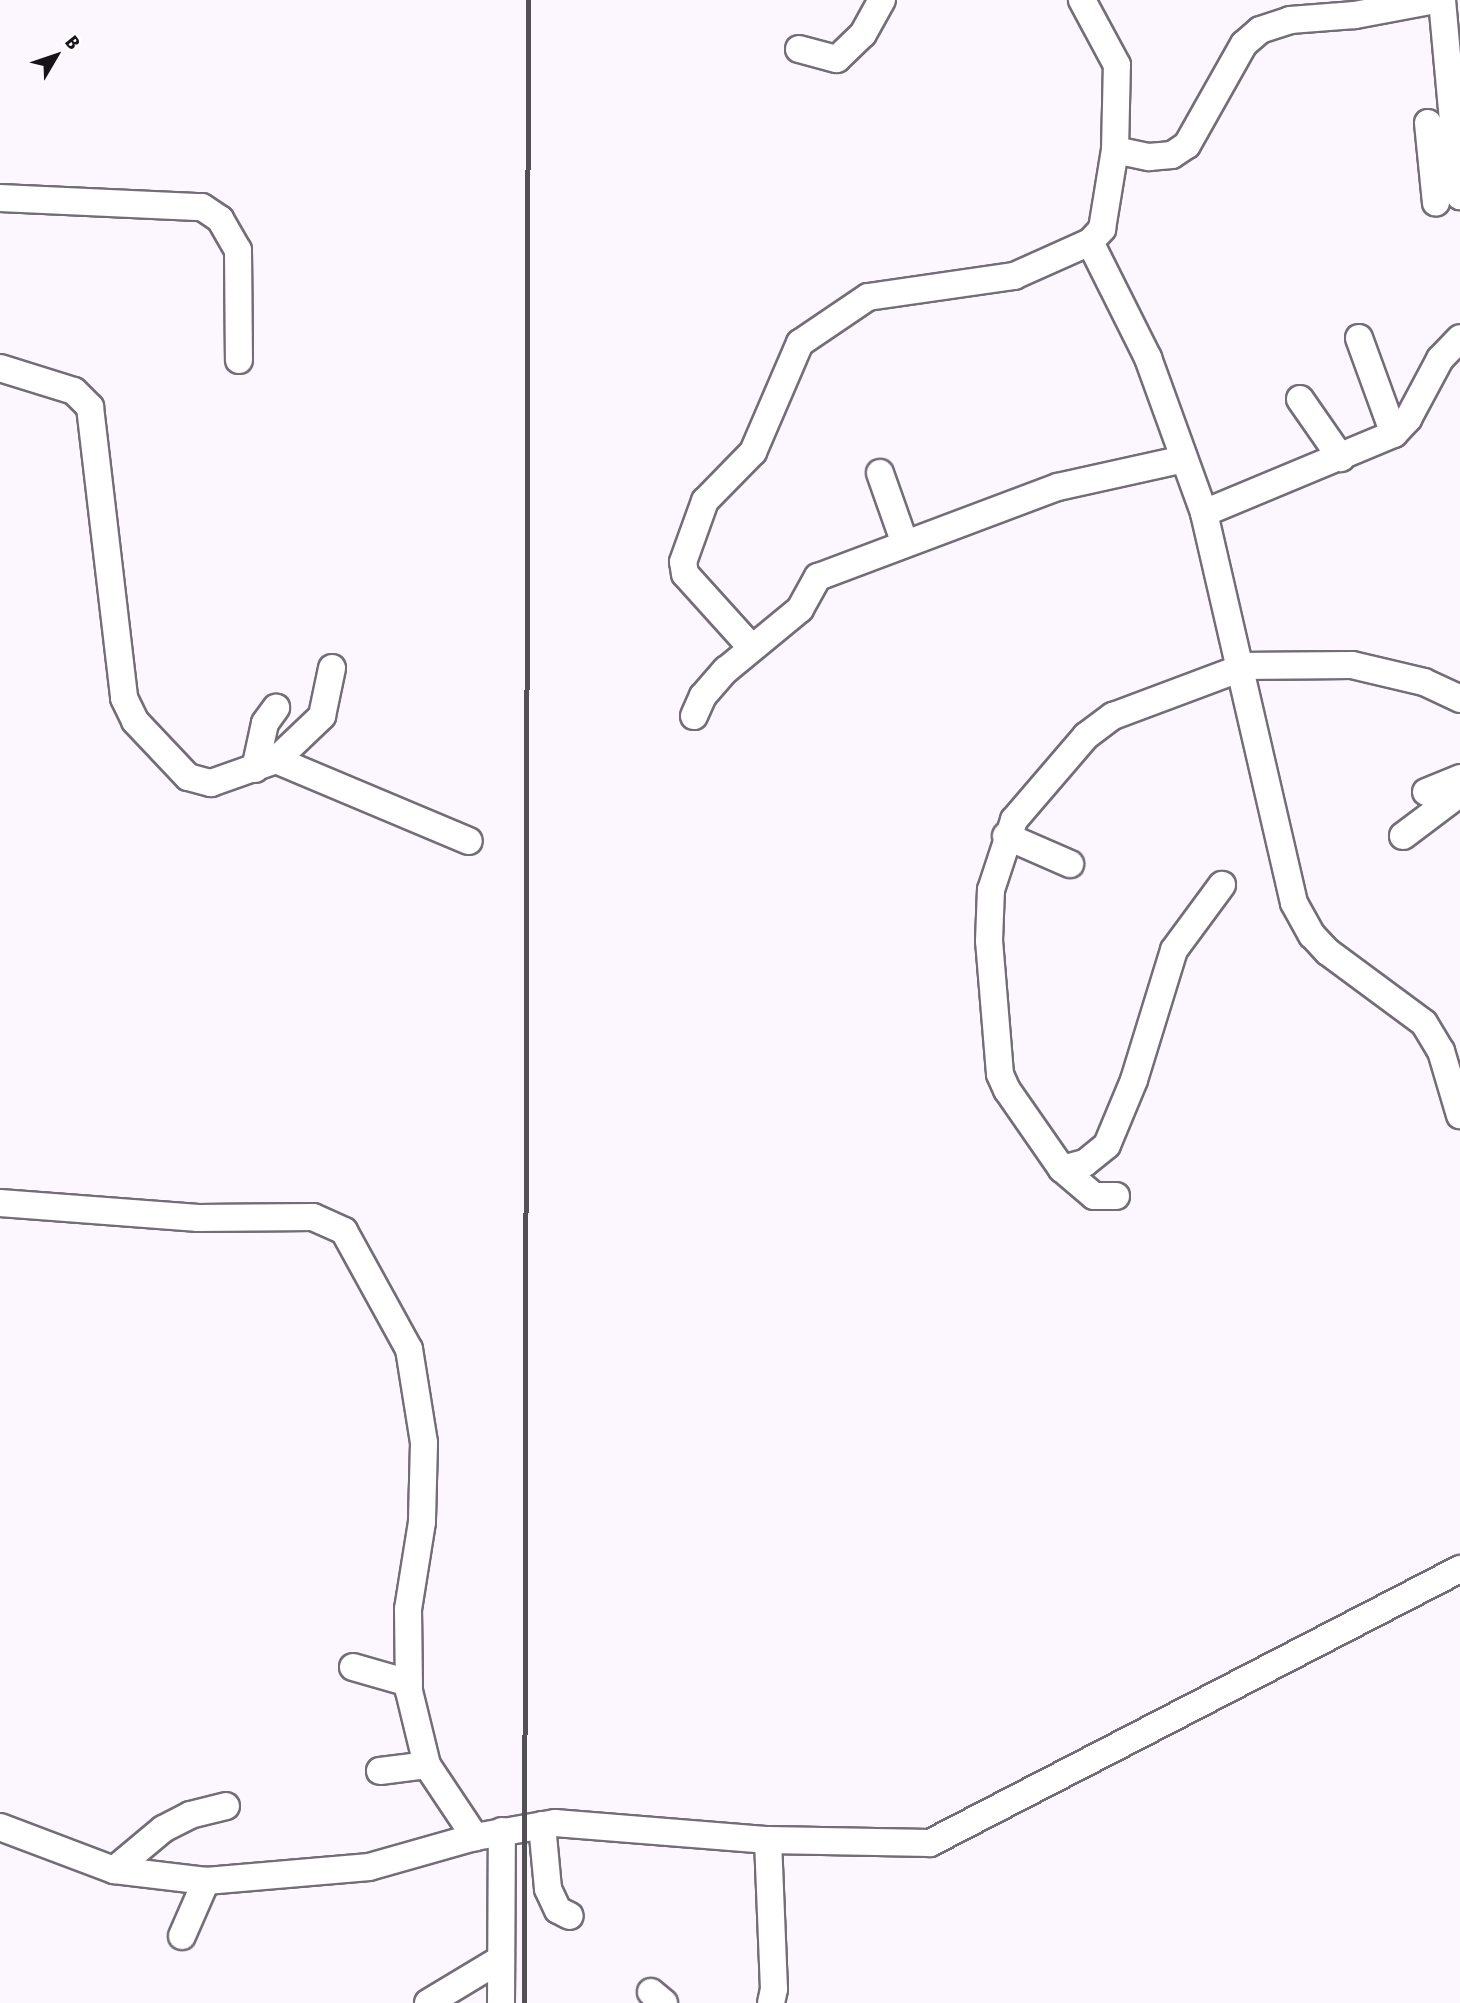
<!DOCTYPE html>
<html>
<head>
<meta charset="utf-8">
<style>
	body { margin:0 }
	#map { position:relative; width:1460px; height:2003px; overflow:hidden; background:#fcf7ff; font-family:"Fira Sans Condensed",sans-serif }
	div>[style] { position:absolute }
	.roads { filter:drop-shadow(2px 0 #746d78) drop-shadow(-2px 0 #746d78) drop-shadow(0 2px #746d78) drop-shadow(0 -2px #746d78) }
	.minor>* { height:26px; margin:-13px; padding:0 13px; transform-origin:13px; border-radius:13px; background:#fff }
	.rail>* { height:5px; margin:-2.5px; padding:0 2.5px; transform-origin:2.5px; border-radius:2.5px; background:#535055 }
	span { translate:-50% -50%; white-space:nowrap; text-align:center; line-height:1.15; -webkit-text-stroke:7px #fff; paint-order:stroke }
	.north { position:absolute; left:21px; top:21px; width:70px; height:70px; -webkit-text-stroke:5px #fff; paint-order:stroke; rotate:51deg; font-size:19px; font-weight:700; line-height:28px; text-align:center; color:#171419 }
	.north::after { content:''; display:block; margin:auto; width:24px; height:32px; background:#171419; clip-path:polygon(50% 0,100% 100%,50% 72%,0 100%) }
</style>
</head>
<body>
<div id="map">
	<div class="roads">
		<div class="minor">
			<i style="left:1442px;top:0;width:197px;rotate:84.8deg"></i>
			<i style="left:799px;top:49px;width:39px;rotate:15deg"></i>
			<i style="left:837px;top:59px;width:36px;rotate:-44deg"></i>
			<i style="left:863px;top:34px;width:39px;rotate:-61deg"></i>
			<i style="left:1428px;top:123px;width:80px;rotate:84.3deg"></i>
			<i style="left:1115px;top:150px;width:35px;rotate:12deg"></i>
			<i style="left:1149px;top:157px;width:23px;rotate:-5deg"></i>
			<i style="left:1172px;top:155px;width:18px;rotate:-34deg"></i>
			<i style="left:1187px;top:145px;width:116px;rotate:-60.6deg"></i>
			<i style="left:1244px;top:44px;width:21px;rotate:-41deg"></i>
			<i style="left:1260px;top:30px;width:32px;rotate:-18deg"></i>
			<i style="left:1290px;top:20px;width:65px;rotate:-4.4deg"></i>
			<i style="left:1355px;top:15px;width:81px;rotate:-10.6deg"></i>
			<i style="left:0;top:198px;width:202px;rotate:2.6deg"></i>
			<i style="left:202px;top:207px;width:22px;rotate:34deg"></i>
			<i style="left:220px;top:219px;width:36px;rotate:60deg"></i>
			<i style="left:238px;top:250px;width:110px;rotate:89.5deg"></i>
			<i style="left:1090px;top:242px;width:130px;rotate:63.4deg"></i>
			<i style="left:1148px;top:358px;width:165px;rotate:70.1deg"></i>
			<i style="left:1204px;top:513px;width:400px;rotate:77deg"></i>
			<i style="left:1294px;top:903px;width:37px;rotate:61deg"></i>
			<i style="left:1312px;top:935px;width:23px;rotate:47deg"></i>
			<i style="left:1328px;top:952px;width:119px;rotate:36.5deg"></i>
			<i style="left:1424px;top:1023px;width:33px;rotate:59deg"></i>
			<i style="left:1441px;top:1051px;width:67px;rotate:73.5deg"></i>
			<i style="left:1359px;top:338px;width:102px;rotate:70deg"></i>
			<i style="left:0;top:368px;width:77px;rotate:17.3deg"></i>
			<i style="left:74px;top:391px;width:23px;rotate:45deg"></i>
			<i style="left:90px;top:407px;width:293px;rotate:83.3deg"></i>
			<i style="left:124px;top:698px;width:25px;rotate:64deg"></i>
			<i style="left:135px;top:721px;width:77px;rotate:46.6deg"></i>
			<i style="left:188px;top:777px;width:24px;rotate:15deg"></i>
			<i style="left:211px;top:783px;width:69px;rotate:-19.5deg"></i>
			<i style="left:276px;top:760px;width:64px;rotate:-43.7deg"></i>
			<i style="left:322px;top:716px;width:49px;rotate:-78.2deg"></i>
			<i style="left:1300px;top:399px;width:72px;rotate:55.2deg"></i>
			<i style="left:880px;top:473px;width:75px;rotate:70.6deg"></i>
			<i style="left:1204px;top:513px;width:206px;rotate:-22.6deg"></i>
			<i style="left:1394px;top:434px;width:21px;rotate:-47deg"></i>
			<i style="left:1408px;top:419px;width:68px;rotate:-61.9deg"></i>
			<i style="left:1440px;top:359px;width:29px;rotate:-46deg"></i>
			<i style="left:751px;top:647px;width:98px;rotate:-132.1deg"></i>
			<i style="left:685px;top:574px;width:12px;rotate:-99deg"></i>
			<i style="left:683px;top:562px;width:65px;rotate:-70.2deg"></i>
			<i style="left:705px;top:501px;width:69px;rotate:-45.6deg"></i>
			<i style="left:753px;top:452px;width:119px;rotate:-66.7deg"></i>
			<i style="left:800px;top:343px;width:82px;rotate:-34.1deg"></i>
			<i style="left:868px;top:297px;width:148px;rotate:-8.2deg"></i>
			<i style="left:1014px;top:276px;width:83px;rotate:-24.1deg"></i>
			<i style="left:1090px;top:242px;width:18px;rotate:-47deg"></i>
			<i style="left:1102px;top:229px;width:80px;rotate:-80.7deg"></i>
			<i style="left:1115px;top:150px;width:85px;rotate:-88.7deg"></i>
			<i style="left:1117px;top:65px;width:74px;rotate:-118.3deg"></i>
			<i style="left:1239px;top:666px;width:113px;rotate:-0.5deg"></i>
			<i style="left:1352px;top:665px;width:74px;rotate:13.3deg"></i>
			<i style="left:1424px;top:682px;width:40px;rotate:25deg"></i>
			<i style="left:694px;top:716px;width:22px;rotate:-66deg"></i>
			<i style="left:703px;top:696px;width:35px;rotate:-49deg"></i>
			<i style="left:726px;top:670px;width:96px;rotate:-39.5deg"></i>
			<i style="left:800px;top:609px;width:37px;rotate:-61deg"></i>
			<i style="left:818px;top:577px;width:256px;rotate:-20.6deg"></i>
			<i style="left:1058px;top:487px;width:129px;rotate:-12.5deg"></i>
			<i style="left:276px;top:760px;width:209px;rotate:22.8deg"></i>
			<i style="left:255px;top:769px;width:47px;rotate:-77.7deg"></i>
			<i style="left:265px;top:723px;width:19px;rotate:-54deg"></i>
			<i style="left:1426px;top:792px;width:37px;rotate:-22deg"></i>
			<i style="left:1006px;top:836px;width:70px;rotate:23.6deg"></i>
			<i style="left:1403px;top:836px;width:71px;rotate:-37deg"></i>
			<i style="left:1062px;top:1169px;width:24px;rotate:-15deg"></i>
			<i style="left:1085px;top:1163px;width:28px;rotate:-39deg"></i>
			<i style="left:1107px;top:1145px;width:70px;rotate:-67.4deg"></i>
			<i style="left:1134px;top:1080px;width:136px;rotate:-72.9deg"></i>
			<i style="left:1174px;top:950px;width:81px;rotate:-53.6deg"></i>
			<i style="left:1116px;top:1196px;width:22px;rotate:180deg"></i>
			<i style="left:1094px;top:1196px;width:42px;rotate:-139.8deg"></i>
			<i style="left:1062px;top:1169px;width:96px;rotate:-124.8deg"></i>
			<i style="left:1007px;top:1090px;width:17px;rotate:-114deg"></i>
			<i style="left:1000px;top:1074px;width:133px;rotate:-94.7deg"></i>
			<i style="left:989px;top:941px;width:51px;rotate:-87.8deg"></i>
			<i style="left:991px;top:890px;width:74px;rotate:-71.8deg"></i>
			<i style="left:1014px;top:820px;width:111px;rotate:-49.4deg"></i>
			<i style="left:1086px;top:736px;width:34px;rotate:-37deg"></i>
			<i style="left:1113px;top:716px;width:134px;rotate:-20.5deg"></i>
			<i style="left:0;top:1203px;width:199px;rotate:4.3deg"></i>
			<i style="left:198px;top:1218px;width:115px;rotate:-0.5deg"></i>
			<i style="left:313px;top:1217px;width:34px;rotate:24deg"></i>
			<i style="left:344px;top:1231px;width:135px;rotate:61.2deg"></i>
			<i style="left:409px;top:1349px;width:95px;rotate:80.9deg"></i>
			<i style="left:424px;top:1443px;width:79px;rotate:91.5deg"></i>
			<i style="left:422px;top:1522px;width:88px;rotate:99.1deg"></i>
			<i style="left:408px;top:1609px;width:82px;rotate:89.3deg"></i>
			<i style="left:409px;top:1691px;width:76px;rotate:76.3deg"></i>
			<i style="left:427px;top:1765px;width:87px;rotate:56.3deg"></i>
			<i style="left:353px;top:1667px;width:58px;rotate:15.9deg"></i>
			<i style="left:380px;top:1771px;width:47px;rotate:-7.3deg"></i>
			<i style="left:542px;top:1825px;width:64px;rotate:84.6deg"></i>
			<i style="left:548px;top:1889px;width:23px;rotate:65deg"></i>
			<i style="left:558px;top:1910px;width:13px;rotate:27deg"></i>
			<i style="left:0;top:1827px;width:122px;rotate:20.7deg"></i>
			<i style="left:114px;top:1870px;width:93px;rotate:6.8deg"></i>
			<i style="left:206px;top:1881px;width:164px;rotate:-4.9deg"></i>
			<i style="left:369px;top:1867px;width:110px;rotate:-15.8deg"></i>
			<i style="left:475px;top:1837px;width:81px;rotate:-9.9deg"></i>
			<i style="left:555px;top:1823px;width:214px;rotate:4.6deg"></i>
			<i style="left:768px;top:1840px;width:162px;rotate:1.1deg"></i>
			<i style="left:930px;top:1843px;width:597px;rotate:-27.34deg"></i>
			<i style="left:768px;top:1840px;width:149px;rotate:87.7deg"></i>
			<i style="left:774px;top:1989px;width:14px;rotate:102deg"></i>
			<i style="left:114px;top:1870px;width:64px;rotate:-39.9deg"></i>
			<i style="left:163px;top:1829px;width:30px;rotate:-27deg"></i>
			<i style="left:190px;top:1815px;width:37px;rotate:-14deg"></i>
			<i style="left:182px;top:1936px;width:60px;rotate:-66.4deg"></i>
			<i style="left:651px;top:1992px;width:17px;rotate:40deg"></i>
			<i style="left:428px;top:2003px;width:85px;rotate:-31.1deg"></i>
			<i style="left:501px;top:2003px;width:172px;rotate:-89.7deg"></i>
		</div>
	</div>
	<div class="rail">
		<i style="left:524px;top:2003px;width:2003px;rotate:-89.89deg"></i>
	</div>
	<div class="north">B</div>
</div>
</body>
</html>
